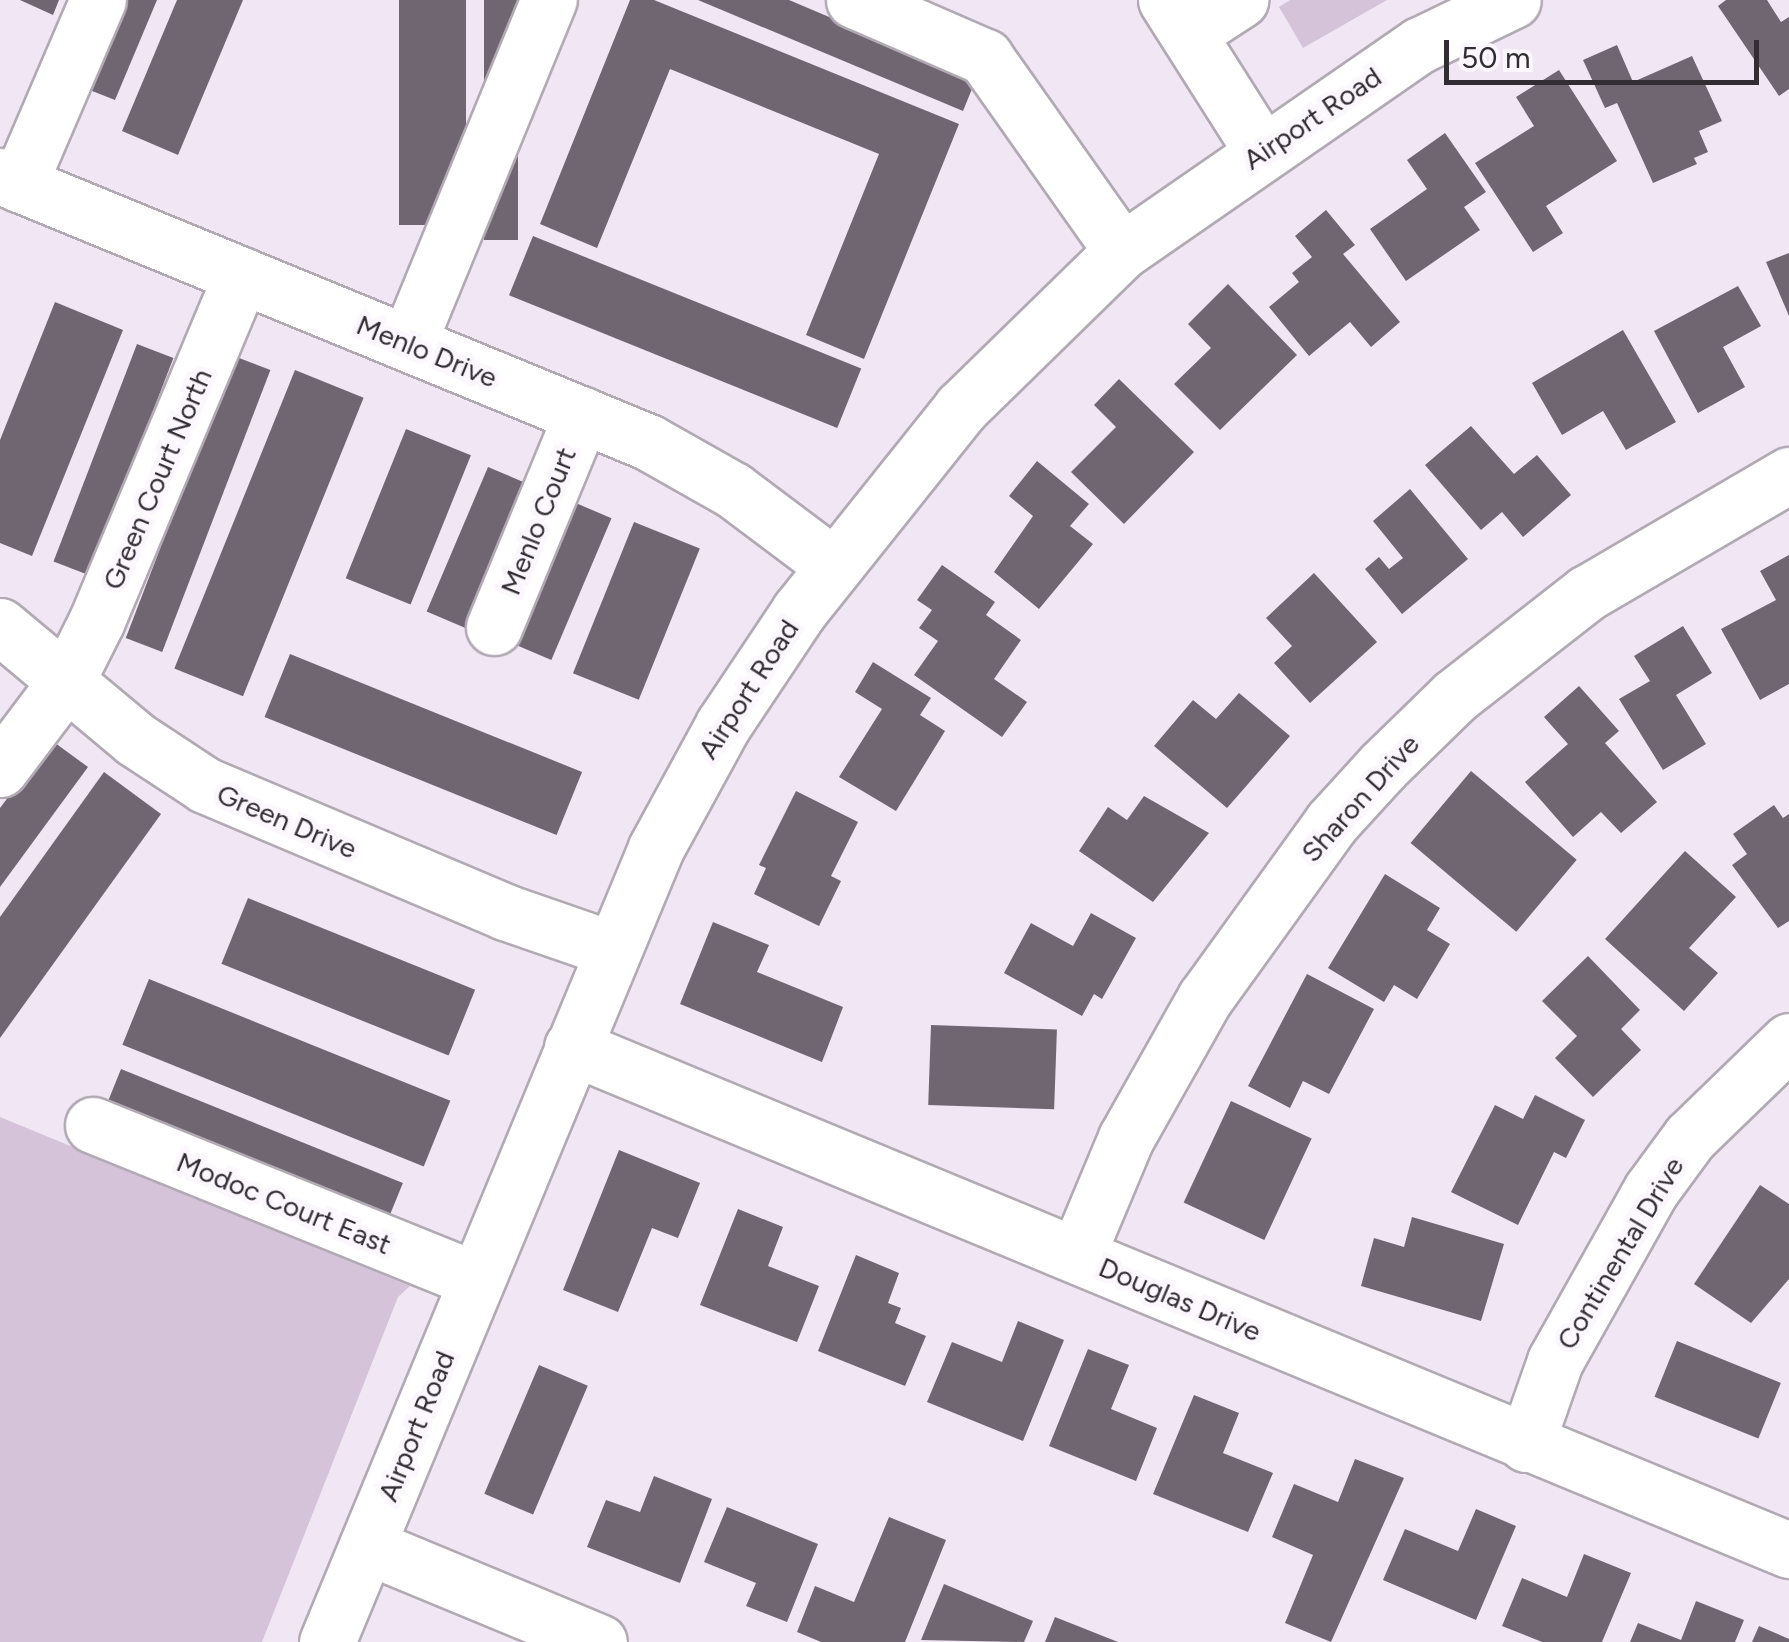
<!DOCTYPE html>
<html>
<head>
<meta charset="utf-8">
<style>
	body { margin:0 }
	#map { position:relative; width:1789px; height:1642px; overflow:hidden; background:#f1e7f4; font-family:Figtree,sans-serif }
	div>[style] { position:absolute }
	.green>* { inset:0; background:#d5c4d9 }
	.building>* { inset:0; background:#706672; transform-origin:0 0 }
	.roads { filter:drop-shadow(2px 0 #b2a9b5) drop-shadow(-2px 0 #b2a9b5) drop-shadow(0 2px #b2a9b5) drop-shadow(0 -2px #b2a9b5) }
	.minor>* { height:55px; margin:-27.5px; padding:0 27.5px; transform-origin:27.5px; border-radius:27.5px; background:#fff }
	span { translate:-50% -50%; white-space:nowrap; text-align:center; line-height:1.15; -webkit-text-stroke:10px #fcf6fe; paint-order:stroke }
	.street-label { font-size:28px; color:#312d32 }
	.scale { position:absolute; left:1444px; top:40px; width:315px; height:45px; box-sizing:border-box; border:5px solid #312d32; border-top:0; padding-left:12px; font-size:30px; line-height:35px; white-space:nowrap; color:#312d32; -webkit-text-stroke:8px #fcf6fe; paint-order:stroke }
</style>
</head>
<body>
<div id="map">
	<div class="green">
		<i style="clip-path:polygon(1290px 0,1387px 0,1303px 48px,1279px 7px)"></i>
		<i style="clip-path:polygon(0 1117px,410px 1286px,398px 1297px,262px 1642px,0 1642px)"></i>
	</div>
	<div class="building">
		<i style="clip-path:polygon(20px 0,59px 0,53px 15px)"></i>
		<i style="clip-path:polygon(119px 0,157px 0,115px 100px,82px 87px)"></i>
		<i style="clip-path:polygon(177px 0,243px 0,178px 155px,122px 131px)"></i>
		<i style="left:399px;top:0;width:67px;height:225px"></i>
		<i style="left:484px;top:0;width:34px;height:240px"></i>
		<i style="clip-path:polygon(630px 0,654px 0,959px 124px,864px 359px,806px 335px,879px 154px,670px 69px,597px 248px,540px 224px)"></i>
		<i style="clip-path:polygon(698px 0,789px 0,976px 79px,963px 111px)"></i>
		<i style="clip-path:polygon(1726px 0,1767px 0,1781px 22px,1789px 17px,1789px 89px,1779px 96px,1718px 6px)"></i>
		<i style="clip-path:polygon(1617px 45px,1633px 82px,1692px 56px,1722px 121px,1699px 131px,1708px 152px,1694px 158px,1697px 164px,1653px 183px,1617px 103px,1605px 108px,1583px 60px)"></i>
		<i style="clip-path:polygon(1559px 70px,1617px 161px,1546px 206px,1563px 233px,1533px 252px,1475px 163px,1534px 126px,1516px 97px)"></i>
		<i style="clip-path:polygon(1445px 133px,1486px 192px,1464px 207px,1480px 230px,1406px 281px,1370px 229px,1427px 189px,1407px 160px)"></i>
		<i style="clip-path:polygon(1326px 210px,1355px 245px,1343px 254px,1400px 322px,1371px 347px,1350px 322px,1309px 356px,1269px 307px,1299px 282px,1292px 273px,1312px 257px,1295px 236px)"></i>
		<i style="left:533px;top:236px;width:354px;height:64px;rotate:22deg"></i>
		<i style="clip-path:polygon(1789px 253px,1789px 316px,1766px 262px)"></i>
		<i style="clip-path:polygon(1228px 284px,1297px 355px,1220px 430px,1174px 384px,1211px 348px,1188px 324px)"></i>
		<i style="clip-path:polygon(1738px 286px,1761px 326px,1723px 347px,1745px 387px,1698px 413px,1654px 331px)"></i>
		<i style="clip-path:polygon(55px 302px,123px 330px,32px 556px,0 543px,0 440px)"></i>
		<i style="clip-path:polygon(1623px 330px,1676px 422px,1626px 450px,1603px 411px,1562px 435px,1532px 383px)"></i>
		<i style="left:137px;top:344px;width:39px;height:233px;rotate:21deg"></i>
		<i style="left:234px;top:356px;width:39px;height:302px;rotate:21deg"></i>
		<i style="left:295px;top:370px;width:74px;height:322px;rotate:22deg"></i>
		<i style="clip-path:polygon(1119px 379px,1194px 452px,1124px 524px,1071px 472px,1116px 427px,1094px 405px)"></i>
		<i style="clip-path:polygon(1471px 426px,1514px 474px,1537px 455px,1571px 495px,1523px 537px,1502px 512px,1481px 530px,1425px 465px)"></i>
		<i style="left:406px;top:429px;width:70px;height:161px;rotate:22deg"></i>
		<i style="clip-path:polygon(1037px 461px,1089px 504px,1070px 526px,1093px 544px,1039px 609px,994px 572px,1033px 516px,1009px 496px)"></i>
		<i style="left:488px;top:467px;width:44px;height:157px;rotate:23deg"></i>
		<i style="clip-path:polygon(1410px 489px,1468px 559px,1402px 614px,1365px 569px,1379px 557px,1389px 569px,1403px 558px,1373px 521px)"></i>
		<i style="left:571px;top:501px;width:44px;height:154px;rotate:23deg"></i>
		<i style="left:634px;top:522px;width:71px;height:163px;rotate:22deg"></i>
		<i style="clip-path:polygon(1789px 555px,1789px 684px,1760px 700px,1721px 629px,1776px 600px,1760px 571px)"></i>
		<i style="clip-path:polygon(942px 565px,995px 602px,986px 615px,1021px 640px,994px 679px,1027px 702px,1002px 737px,914px 675px,938px 641px,919px 628px,932px 610px,917px 600px)"></i>
		<i style="clip-path:polygon(1314px 573px,1377px 642px,1310px 703px,1274px 663px,1292px 646px,1266px 618px)"></i>
		<i style="clip-path:polygon(1683px 626px,1712px 673px,1676px 695px,1706px 744px,1663px 770px,1619px 699px,1650px 681px,1634px 656px)"></i>
		<i style="left:290px;top:654px;width:315px;height:68px;rotate:22deg"></i>
		<i style="clip-path:polygon(873px 662px,931px 698px,920px 715px,945px 731px,896px 811px,839px 777px,882px 709px,855px 692px)"></i>
		<i style="clip-path:polygon(1579px 686px,1619px 731px,1605px 743px,1657px 802px,1621px 833px,1601px 812px,1573px 837px,1525px 782px,1568px 744px,1544px 717px)"></i>
		<i style="clip-path:polygon(1239px 693px,1290px 736px,1227px 808px,1154px 746px,1193px 700px,1216px 719px)"></i>
		<i style="clip-path:polygon(51px 740px,88px 767px,0 887px,0 808px)"></i>
		<i style="left:1471px;top:771px;width:138px;height:94px;rotate:40deg"></i>
		<i style="clip-path:polygon(104px 772px,161px 814px,0 1038px,0 917px)"></i>
		<i style="clip-path:polygon(796px 791px,858px 822px,831px 876px,841px 881px,819px 926px,754px 894px,766px 868px,759px 865px)"></i>
		<i style="clip-path:polygon(1144px 796px,1209px 833px,1153px 902px,1079px 851px,1108px 807px,1127px 820px)"></i>
		<i style="clip-path:polygon(1774px 805px,1783px 818px,1789px 814px,1789px 921px,1778px 928px,1732px 865px,1747px 854px,1733px 834px)"></i>
		<i style="clip-path:polygon(1685px 851px,1736px 897px,1689px 948px,1718px 973px,1684px 1011px,1605px 939px)"></i>
		<i style="clip-path:polygon(1385px 874px,1440px 908px,1427px 930px,1450px 944px,1417px 999px,1394px 985px,1384px 1002px,1328px 968px)"></i>
		<i style="left:248px;top:898px;width:245px;height:71px;rotate:22deg"></i>
		<i style="clip-path:polygon(1091px 913px,1136px 938px,1102px 999px,1094px 994px,1082px 1016px,1004px 973px,1031px 923px,1073px 946px)"></i>
		<i style="clip-path:polygon(713px 922px,769px 945px,757px 972px,843px 1007px,822px 1062px,680px 1004px)"></i>
		<i style="clip-path:polygon(1588px 956px,1640px 1010px,1621px 1029px,1641px 1050px,1593px 1097px,1555px 1058px,1577px 1036px,1542px 1001px)"></i>
		<i style="clip-path:polygon(1307px 974px,1374px 1009px,1329px 1094px,1303px 1081px,1290px 1108px,1248px 1086px)"></i>
		<i style="left:149px;top:979px;width:325px;height:71px;rotate:22deg"></i>
		<i style="left:931px;top:1025px;width:126px;height:80px;rotate:2deg"></i>
		<i style="left:121px;top:1069px;width:304px;height:36px;rotate:22deg"></i>
		<i style="clip-path:polygon(1535px 1095px,1585px 1120px,1566px 1158px,1554px 1152px,1518px 1225px,1451px 1192px,1495px 1105px,1523px 1119px)"></i>
		<i style="left:1231px;top:1101px;width:89px;height:112px;rotate:25deg"></i>
		<i style="clip-path:polygon(619px 1150px,700px 1183px,678px 1238px,652px 1228px,618px 1312px,563px 1290px)"></i>
		<i style="clip-path:polygon(1760px 1185px,1789px 1204px,1789px 1279px,1751px 1323px,1694px 1284px)"></i>
		<i style="clip-path:polygon(738px 1209px,783px 1227px,768px 1266px,819px 1286px,797px 1342px,700px 1305px)"></i>
		<i style="clip-path:polygon(1412px 1217px,1504px 1244px,1481px 1321px,1361px 1286px,1374px 1238px,1404px 1247px)"></i>
		<i style="clip-path:polygon(856px 1255px,899px 1273px,888px 1303px,901px 1308px,895px 1323px,926px 1336px,905px 1386px,818px 1351px)"></i>
		<i style="clip-path:polygon(1018px 1321px,1064px 1340px,1023px 1441px,927px 1402px,952px 1342px,1002px 1362px)"></i>
		<i style="left:1677px;top:1341px;width:112px;height:60px;rotate:22deg"></i>
		<i style="clip-path:polygon(1088px 1349px,1129px 1365px,1111px 1409px,1157px 1428px,1136px 1481px,1049px 1446px)"></i>
		<i style="left:539px;top:1365px;width:53px;height:140px;rotate:23deg"></i>
		<i style="clip-path:polygon(1194px 1395px,1239px 1413px,1223px 1453px,1273px 1473px,1248px 1532px,1153px 1494px)"></i>
		<i style="clip-path:polygon(1355px 1459px,1404px 1478px,1331px 1642px,1285px 1623px,1313px 1555px,1272px 1537px,1294px 1484px,1338px 1502px)"></i>
		<i style="clip-path:polygon(654px 1476px,712px 1499px,680px 1583px,587px 1547px,606px 1500px,640px 1512px)"></i>
		<i style="clip-path:polygon(727px 1507px,818px 1544px,787px 1622px,746px 1606px,756px 1583px,704px 1562px)"></i>
		<i style="clip-path:polygon(1476px 1509px,1516px 1526px,1476px 1620px,1383px 1580px,1405px 1529px,1458px 1551px)"></i>
		<i style="clip-path:polygon(889px 1517px,946px 1540px,905px 1642px,821px 1642px,797px 1632px,815px 1586px,854px 1602px)"></i>
		<i style="clip-path:polygon(1584px 1554px,1631px 1573px,1602px 1642px,1542px 1642px,1502px 1626px,1522px 1578px,1567px 1597px)"></i>
		<i style="clip-path:polygon(944px 1584px,1033px 1621px,1024px 1642px,921px 1640px)"></i>
		<i style="clip-path:polygon(1696px 1601px,1744px 1620px,1735px 1642px,1630px 1642px,1638px 1623px,1681px 1640px)"></i>
		<i style="clip-path:polygon(1055px 1617px,1118px 1642px,1045px 1642px)"></i>
		<i style="clip-path:polygon(1759px 1626px,1789px 1639px,1789px 1642px,1752px 1642px)"></i>
	</div>
	<div class="roads">
		<div class="minor">
			<i style="left:854px;top:0;width:143px;rotate:23.5deg"></i>
			<i style="left:985px;top:57px;width:237px;rotate:54.8deg"></i>
			<i style="left:1166px;top:0;width:179px;rotate:57.6deg"></i>
			<i style="left:1191px;top:32px;width:59px;rotate:-33.1deg"></i>
			<i style="left:0;top:176px;width:700px;rotate:22.32deg"></i>
			<i style="left:648px;top:442px;width:98px;rotate:29.5deg"></i>
			<i style="left:733px;top:490px;width:125px;rotate:36.9deg"></i>
			<i style="left:19px;top:184px;width:200px;rotate:-66.8deg"></i>
			<i style="left:408px;top:343px;width:371px;rotate:-67.7deg"></i>
			<i style="left:0;top:626px;width:176px;rotate:39.9deg"></i>
			<i style="left:135px;top:739px;width:84px;rotate:33.3deg"></i>
			<i style="left:205px;top:785px;width:326px;rotate:22.9deg"></i>
			<i style="left:505px;top:912px;width:113px;rotate:19.1deg"></i>
			<i style="left:494px;top:627px;width:230px;rotate:-67.6deg"></i>
			<i style="left:0;top:769px;width:111px;rotate:-53deg"></i>
			<i style="left:67px;top:680px;width:67px;rotate:-63.4deg"></i>
			<i style="left:97px;top:620px;width:374px;rotate:-67.3deg"></i>
			<i style="left:572px;top:1047px;width:1317px;rotate:22.46deg"></i>
			<i style="left:93px;top:1125px;width:413px;rotate:22deg"></i>
			<i style="left:1077px;top:1255px;width:127px;rotate:-67.3deg"></i>
			<i style="left:1126px;top:1138px;width:161px;rotate:-60.6deg"></i>
			<i style="left:1205px;top:998px;width:216px;rotate:-54.2deg"></i>
			<i style="left:1331px;top:823px;width:77px;rotate:-47.6deg"></i>
			<i style="left:1383px;top:766px;width:100px;rotate:-44.2deg"></i>
			<i style="left:1455px;top:696px;width:167px;rotate:-38deg"></i>
			<i style="left:1587px;top:593px;width:234px;rotate:-30.3deg"></i>
			<i style="left:1526px;top:1444px;width:88px;rotate:-70.7deg"></i>
			<i style="left:1555px;top:1361px;width:196px;rotate:-60.7deg"></i>
			<i style="left:1651px;top:1190px;width:66px;rotate:-53.7deg"></i>
			<i style="left:1690px;top:1137px;width:138px;rotate:-44.1deg"></i>
			<i style="left:367px;top:1546px;width:251px;rotate:22.5deg"></i>
			<i style="left:327px;top:1642px;width:859px;rotate:-67.49deg"></i>
			<i style="left:656px;top:848px;width:140px;rotate:-61.4deg"></i>
			<i style="left:723px;top:725px;width:137px;rotate:-56.3deg"></i>
			<i style="left:799px;top:611px;width:260px;rotate:-51.4deg"></i>
			<i style="left:961px;top:408px;width:225px;rotate:-44.3deg"></i>
			<i style="left:1122px;top:251px;width:362px;rotate:-34.7deg"></i>
			<i style="left:1420px;top:45px;width:103px;rotate:-25.8deg"></i>
		</div>
	</div>
	<div class="street-label">
		<span style="left:1312px;top:118px;rotate:-34deg">Airport Road</span>
		<span style="left:427px;top:351px;rotate:22deg">Menlo Drive</span>
		<span style="left:157px;top:479px;rotate:-67deg">Green Court North</span>
		<span style="left:538px;top:521px;rotate:-68deg">Menlo Court</span>
		<span style="left:748px;top:689px;rotate:-57deg">Airport Road</span>
		<span style="left:1360px;top:798px;rotate:-48deg">Sharon Drive</span>
		<span style="left:287px;top:821px;rotate:23deg">Green Drive</span>
		<span style="left:284px;top:1203px;rotate:22deg">Modoc Court East</span>
		<span style="left:1620px;top:1253px;rotate:-59deg">Continental Drive</span>
		<span style="left:1180px;top:1299px;rotate:23deg">Douglas Drive</span>
		<span style="left:416px;top:1426px;rotate:-68deg">Airport Road</span>
	</div>
	<div class="scale">50 m</div>
</div>
</body>
</html>
